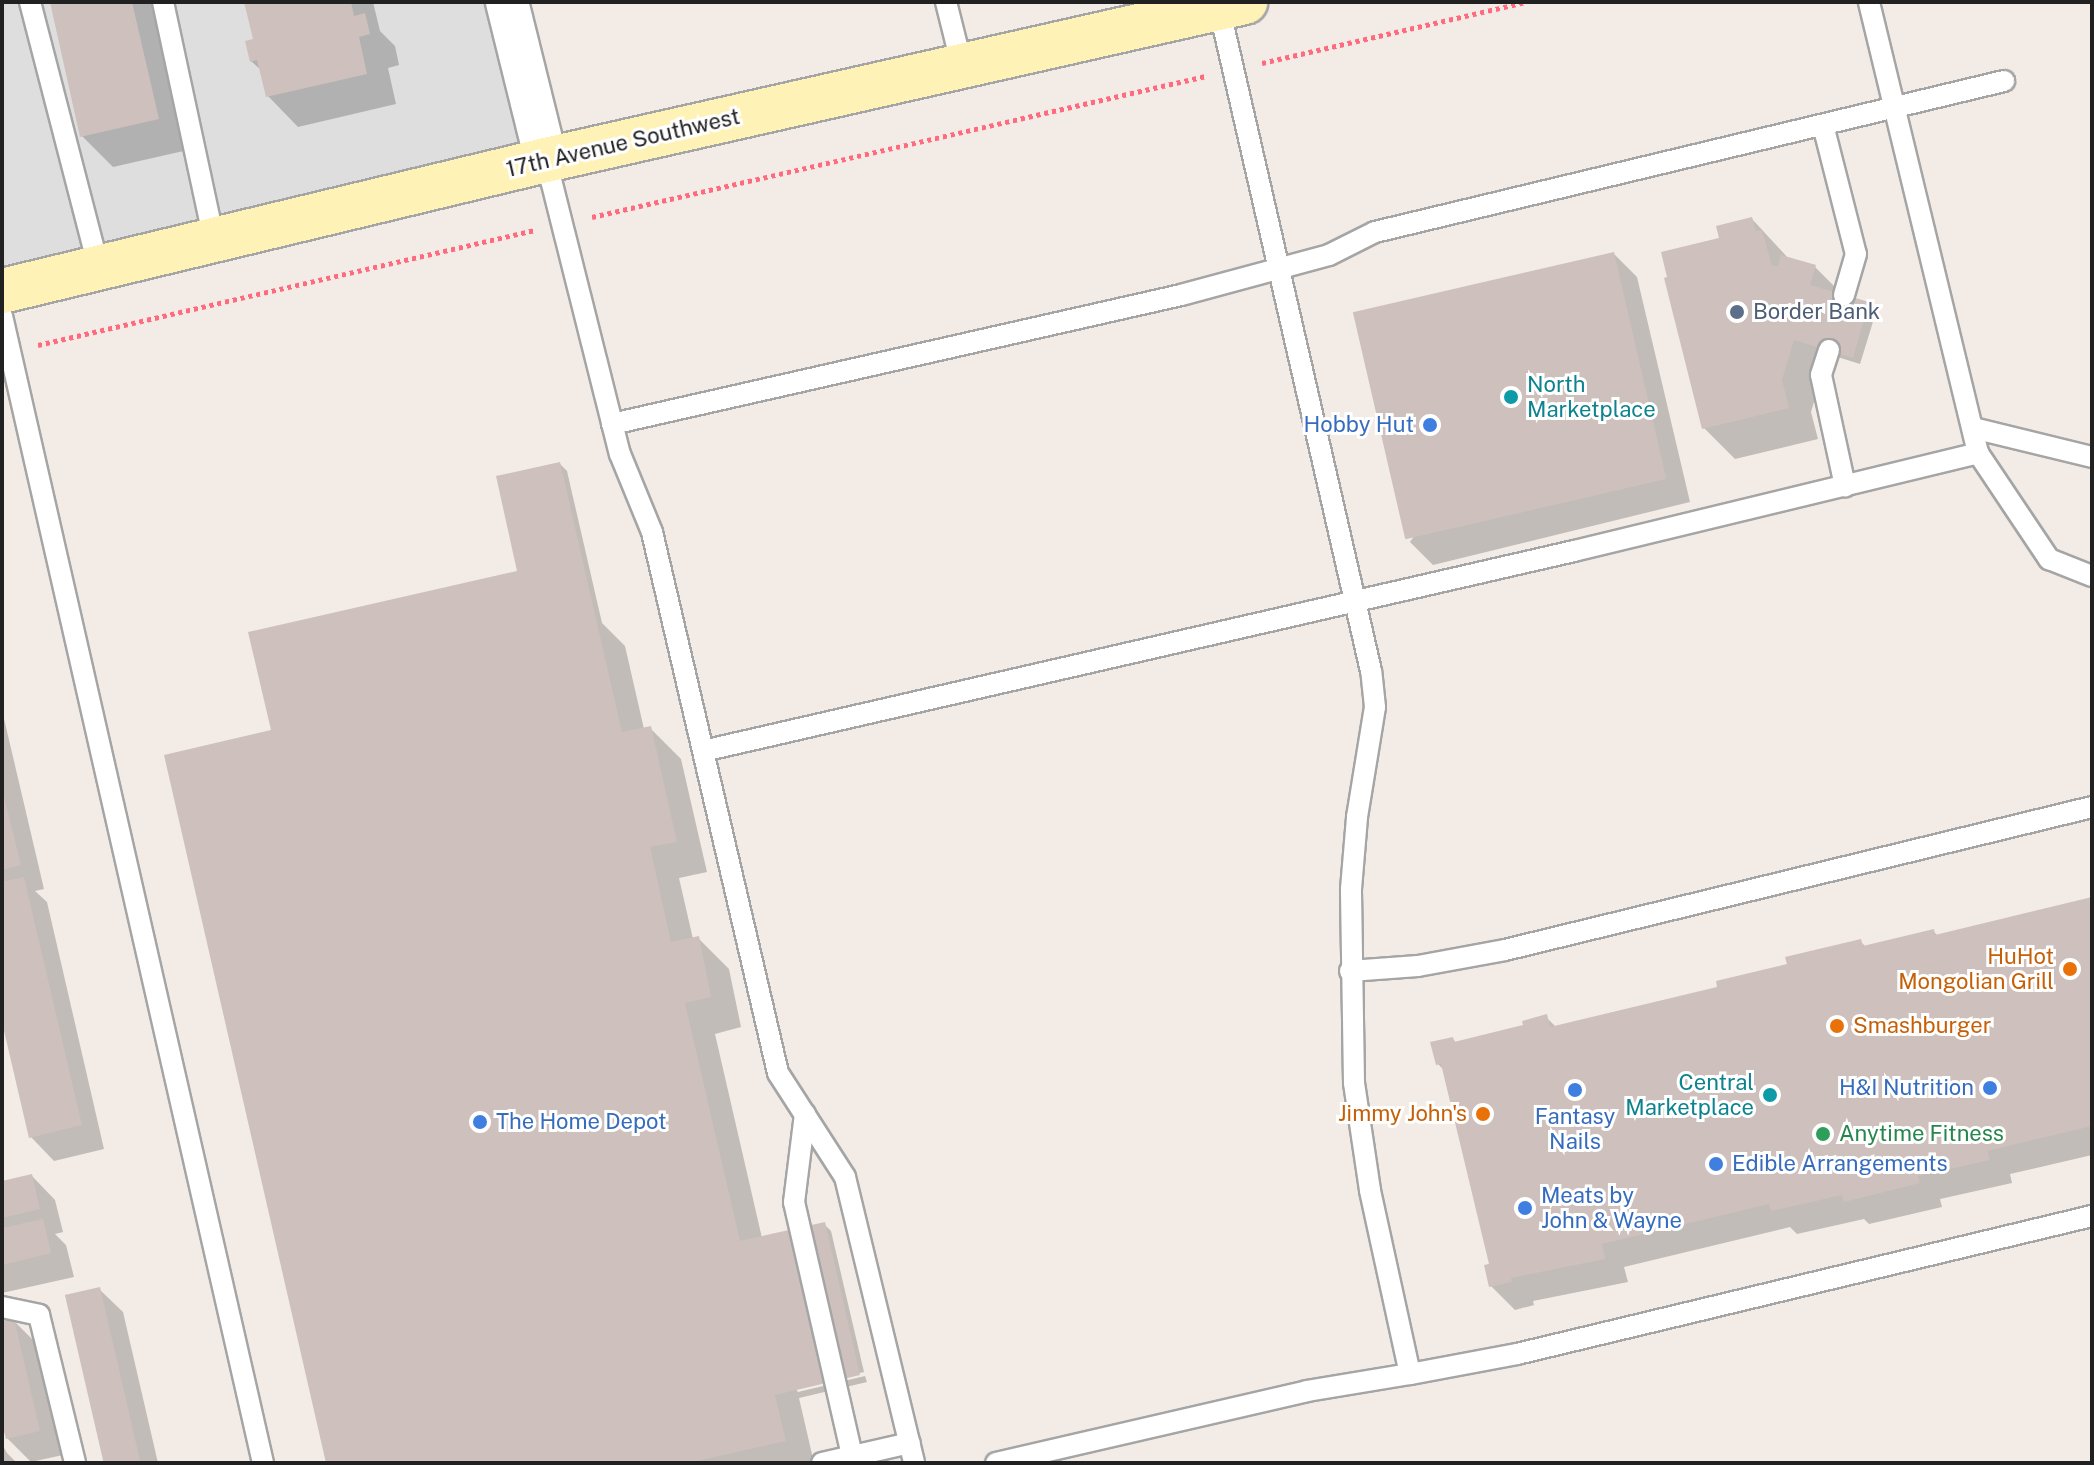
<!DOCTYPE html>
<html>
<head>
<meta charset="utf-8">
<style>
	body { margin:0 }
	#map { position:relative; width:2094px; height:1465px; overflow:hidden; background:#f2ebe6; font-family:"Public Sans",sans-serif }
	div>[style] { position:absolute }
	.residential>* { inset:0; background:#dfdede }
	.shadow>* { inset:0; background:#0003 }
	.building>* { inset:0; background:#cec0bc; transform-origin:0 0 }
	.path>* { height:5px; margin-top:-2.5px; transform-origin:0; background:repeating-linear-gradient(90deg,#ff6a7e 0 4px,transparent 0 8px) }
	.roads { filter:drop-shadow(2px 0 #a5a5a5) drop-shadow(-2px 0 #a5a5a5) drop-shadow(0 2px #a5a5a5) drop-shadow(0 -2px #a5a5a5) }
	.lane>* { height:20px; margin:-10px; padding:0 10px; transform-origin:10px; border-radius:10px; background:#fff }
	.street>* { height:42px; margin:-21px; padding:0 21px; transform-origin:21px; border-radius:21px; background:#fff }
	.secondary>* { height:44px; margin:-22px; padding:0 22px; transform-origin:22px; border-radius:22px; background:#fff2b7 }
	.dots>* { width:22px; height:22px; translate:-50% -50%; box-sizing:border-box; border:4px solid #fff; border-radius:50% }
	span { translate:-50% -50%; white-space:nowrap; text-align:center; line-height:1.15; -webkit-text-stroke:6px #fff; paint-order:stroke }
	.street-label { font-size:22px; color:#212121 }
	.service-label { font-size:22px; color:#4e5e75 }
	.left { translate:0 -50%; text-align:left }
	.culture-label { font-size:22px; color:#0d838f }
	.right { translate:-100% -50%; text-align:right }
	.shop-label { font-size:22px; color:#366cbe }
	.food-label { font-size:22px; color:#c56008 }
	.leisure-label { font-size:22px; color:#27864d }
	.frame { position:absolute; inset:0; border:4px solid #212121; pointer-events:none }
</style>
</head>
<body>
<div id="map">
	<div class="residential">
		<i style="clip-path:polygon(2px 2px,490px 2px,523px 146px,2px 266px)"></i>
	</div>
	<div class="shadow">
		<i style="clip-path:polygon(52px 2px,155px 2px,188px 150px,113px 167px,82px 136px)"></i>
		<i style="clip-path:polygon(246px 2px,373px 2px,380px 31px,395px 46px,399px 65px,388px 68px,396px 104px,298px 127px,268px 96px,262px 71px,251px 61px,255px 40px)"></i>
		<i style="clip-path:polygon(1752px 219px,1789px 259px,1815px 267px,1845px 297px,1868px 304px,1876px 312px,1860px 364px,1828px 354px,1811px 412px,1818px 439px,1735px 459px,1704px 428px,1721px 240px)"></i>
		<i style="clip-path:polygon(1614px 254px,1637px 277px,1690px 502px,1433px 565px,1410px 542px)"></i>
		<i style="clip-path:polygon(560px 464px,567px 471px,602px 623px,625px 646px,644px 729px,650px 728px,681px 759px,707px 872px,679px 878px,693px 939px,698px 938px,729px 969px,741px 1027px,715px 1034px,762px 1238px,824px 1224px,831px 1231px,864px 1372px,795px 1388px,798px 1392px,865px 1376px,867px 1382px,799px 1398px,814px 1463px,328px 1463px,274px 731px,519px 572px)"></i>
		<i style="clip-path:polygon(2px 710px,44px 889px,35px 891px,47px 902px,104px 1149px,54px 1161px,31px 1137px,2px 1014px)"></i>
		<i style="clip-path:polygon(2092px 899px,2092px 1155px,2010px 1174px,2012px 1183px,1940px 1199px,1942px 1207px,1869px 1224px,1864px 1219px,1797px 1234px,1790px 1227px,1624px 1267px,1628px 1282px,1533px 1301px,1534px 1305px,1515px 1310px,1491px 1286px,1491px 1265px,1445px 1071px,1438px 1064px,1453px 1039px,1456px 1043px,1526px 1027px,1546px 1017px,1557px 1028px,1720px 988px,1860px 941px,1866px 947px,1933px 931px,1938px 936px)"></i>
		<i style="clip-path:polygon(32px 1176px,55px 1200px,63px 1232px,55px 1234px,66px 1245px,74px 1277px,2px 1293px,2px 1183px)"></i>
		<i style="clip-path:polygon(99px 1289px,123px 1312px,158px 1463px,106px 1463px)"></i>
		<i style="clip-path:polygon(13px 1320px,37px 1344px,63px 1455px,31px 1462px,7px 1438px,2px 1415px,2px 1323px)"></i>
		<i style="clip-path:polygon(2px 1444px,7px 1453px,17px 1463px,2px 1463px)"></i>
	</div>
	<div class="building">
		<i style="clip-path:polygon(50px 2px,132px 2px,159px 119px,80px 137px)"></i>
		<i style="clip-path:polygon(244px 2px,351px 2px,354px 16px,365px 13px,370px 34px,359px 37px,367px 74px,266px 97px,257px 60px,250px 62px,245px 41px,253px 39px)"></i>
		<i style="clip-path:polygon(1752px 217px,1756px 231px,1762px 230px,1772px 266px,1778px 266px,1781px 255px,1816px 265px,1810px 285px,1869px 302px,1853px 358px,1794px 340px,1782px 380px,1789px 408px,1702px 429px,1664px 278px,1667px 277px,1661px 252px,1719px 238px,1716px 226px)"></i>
		<i style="left:1614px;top:252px;width:233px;height:268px;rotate:77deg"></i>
		<i style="clip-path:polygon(560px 462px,622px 732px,651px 726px,677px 842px,650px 847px,671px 942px,699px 936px,711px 997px,685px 1003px,740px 1241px,825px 1222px,860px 1375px,775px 1395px,786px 1441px,688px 1463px,326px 1463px,164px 755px,271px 730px,248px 632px,517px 571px,496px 476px)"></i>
		<i style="clip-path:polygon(2px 788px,21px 865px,2px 870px)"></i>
		<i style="clip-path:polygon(24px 877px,82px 1125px,29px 1138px,2px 1022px,2px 882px)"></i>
		<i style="clip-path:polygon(2092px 897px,2092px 1126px,1987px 1151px,1990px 1160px,1918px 1176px,1920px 1183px,1844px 1202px,1842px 1195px,1771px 1211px,1769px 1204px,1602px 1244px,1605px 1259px,1511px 1278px,1512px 1282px,1489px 1287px,1484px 1265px,1489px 1264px,1441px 1064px,1436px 1065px,1430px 1042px,1453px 1037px,1454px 1042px,1523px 1025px,1522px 1021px,1547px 1014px,1550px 1027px,1717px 987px,1716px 981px,1787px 964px,1785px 957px,1861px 939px,1863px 946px,1934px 929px,1935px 935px)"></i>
		<i style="clip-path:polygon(32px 1174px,40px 1209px,2px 1218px,2px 1181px)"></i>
		<i style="clip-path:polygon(43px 1219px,51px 1253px,2px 1265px,2px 1228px)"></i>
		<i style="left:100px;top:1287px;width:181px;height:36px;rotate:77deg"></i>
		<i style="clip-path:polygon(14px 1318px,40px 1431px,6px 1439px,2px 1424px,2px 1321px)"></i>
	</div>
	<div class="path">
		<i style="left:1262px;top:63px;width:271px;rotate:-13deg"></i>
		<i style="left:592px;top:217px;width:630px;rotate:-12.93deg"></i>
		<i style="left:38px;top:345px;width:510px;rotate:-13.03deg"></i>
	</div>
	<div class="roads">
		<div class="lane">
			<i style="left:30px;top:2px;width:275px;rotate:75.5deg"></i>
			<i style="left:163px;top:2px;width:242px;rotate:77.9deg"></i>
			<i style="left:946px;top:2px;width:66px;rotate:76deg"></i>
			<i style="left:1823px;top:125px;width:133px;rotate:75.7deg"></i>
			<i style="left:1856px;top:254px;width:43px;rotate:106.3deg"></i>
			<i style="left:546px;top:160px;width:303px;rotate:75.9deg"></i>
			<i style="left:620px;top:454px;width:84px;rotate:67.7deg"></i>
			<i style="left:652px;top:532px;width:555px;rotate:76.89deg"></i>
			<i style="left:778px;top:1073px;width:124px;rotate:57.2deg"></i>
			<i style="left:845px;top:1177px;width:294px;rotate:76.4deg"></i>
			<i style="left:2px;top:316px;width:1176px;rotate:77.18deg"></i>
			<i style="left:1829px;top:350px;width:26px;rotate:108deg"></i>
			<i style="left:1821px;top:375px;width:114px;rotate:77.8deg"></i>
			<i style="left:612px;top:424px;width:583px;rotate:-12.77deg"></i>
			<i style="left:1181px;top:295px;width:153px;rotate:-15.1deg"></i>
			<i style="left:1329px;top:255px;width:51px;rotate:-26.6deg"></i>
			<i style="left:1375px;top:232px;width:647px;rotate:-13.5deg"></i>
			<i style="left:1973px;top:428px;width:122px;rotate:13.7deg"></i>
			<i style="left:1978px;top:453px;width:128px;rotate:56.2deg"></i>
			<i style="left:2049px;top:559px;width:46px;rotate:21.6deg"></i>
			<i style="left:703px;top:751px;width:894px;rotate:-12.93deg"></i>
			<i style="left:1574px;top:551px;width:416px;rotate:-13.6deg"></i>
			<i style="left:1978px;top:453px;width:464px;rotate:-103.6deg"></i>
			<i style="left:1350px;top:971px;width:68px;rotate:-4.2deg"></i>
			<i style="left:1418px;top:966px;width:88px;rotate:-10.4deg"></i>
			<i style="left:1505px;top:950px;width:604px;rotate:-13.69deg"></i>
			<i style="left:805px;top:1114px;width:89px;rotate:97.1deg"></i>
			<i style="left:794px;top:1202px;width:261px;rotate:77.1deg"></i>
			<i style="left:2px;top:1307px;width:38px;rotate:12deg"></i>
			<i style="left:39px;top:1315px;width:152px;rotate:76.3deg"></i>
			<i style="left:1410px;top:1374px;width:109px;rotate:-10.6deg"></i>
			<i style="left:1517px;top:1354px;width:591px;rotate:-13.5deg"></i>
			<i style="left:822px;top:1463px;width:90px;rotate:-12.8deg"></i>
			<i style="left:996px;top:1463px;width:319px;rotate:-13deg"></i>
			<i style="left:1307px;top:1391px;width:104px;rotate:-9.4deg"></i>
			<i style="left:1410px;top:1374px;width:188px;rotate:-102.3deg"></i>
			<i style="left:1370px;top:1190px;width:108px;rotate:-98.5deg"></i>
			<i style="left:1354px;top:1083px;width:194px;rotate:-90.9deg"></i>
			<i style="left:1351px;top:889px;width:72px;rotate:-85.2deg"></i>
			<i style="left:1357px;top:817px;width:111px;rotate:-80.7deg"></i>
			<i style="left:1375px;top:707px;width:36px;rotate:-96deg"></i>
			<i style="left:1371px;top:671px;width:685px;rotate:-102.9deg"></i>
		</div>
		<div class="street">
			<i style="left:507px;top:2px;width:163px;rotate:76.1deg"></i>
		</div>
		<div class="secondary">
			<i style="left:2px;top:291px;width:560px;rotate:-13.54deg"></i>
			<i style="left:546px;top:160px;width:717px;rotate:-12.74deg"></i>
		</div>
	</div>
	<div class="dots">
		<i style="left:1737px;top:312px;background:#5c6f8a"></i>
		<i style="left:1511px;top:397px;background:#0f9aa8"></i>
		<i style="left:1430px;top:425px;background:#3f7fe0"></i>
		<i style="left:2070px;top:969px;background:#e8710a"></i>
		<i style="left:1837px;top:1026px;background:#e8710a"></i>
		<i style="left:1990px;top:1088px;background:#3f7fe0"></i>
		<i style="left:1575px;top:1090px;background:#3f7fe0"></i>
		<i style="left:1770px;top:1095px;background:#0f9aa8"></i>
		<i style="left:1483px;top:1114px;background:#e8710a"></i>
		<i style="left:480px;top:1122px;background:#3f7fe0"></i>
		<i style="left:1823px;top:1134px;background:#2e9e5b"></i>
		<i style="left:1716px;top:1164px;background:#3f7fe0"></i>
		<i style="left:1525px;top:1208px;background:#3f7fe0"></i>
	</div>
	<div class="street-label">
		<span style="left:623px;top:143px;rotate:-13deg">17th Avenue Southwest</span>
	</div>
	<div class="service-label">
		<span class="left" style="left:1753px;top:312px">Border Bank</span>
	</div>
	<div class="culture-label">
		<span class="left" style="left:1527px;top:397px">North<br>Marketplace</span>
		<span class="right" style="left:1754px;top:1095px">Central<br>Marketplace</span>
	</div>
	<div class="shop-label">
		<span class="right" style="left:1414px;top:425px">Hobby Hut</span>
		<span class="right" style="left:1974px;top:1088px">H&amp;I Nutrition</span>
		<span style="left:1575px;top:1129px">Fantasy<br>Nails</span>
		<span class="left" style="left:496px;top:1122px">The Home Depot</span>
		<span class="left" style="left:1732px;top:1164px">Edible Arrangements</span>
		<span class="left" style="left:1541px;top:1208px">Meats by<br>John &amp; Wayne</span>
	</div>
	<div class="food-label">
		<span class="right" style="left:2054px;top:969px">HuHot<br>Mongolian Grill</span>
		<span class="left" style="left:1853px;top:1026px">Smashburger</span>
		<span class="right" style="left:1467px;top:1114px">Jimmy John's</span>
	</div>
	<div class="leisure-label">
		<span class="left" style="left:1839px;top:1134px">Anytime Fitness</span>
	</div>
	<div class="frame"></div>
</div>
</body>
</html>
